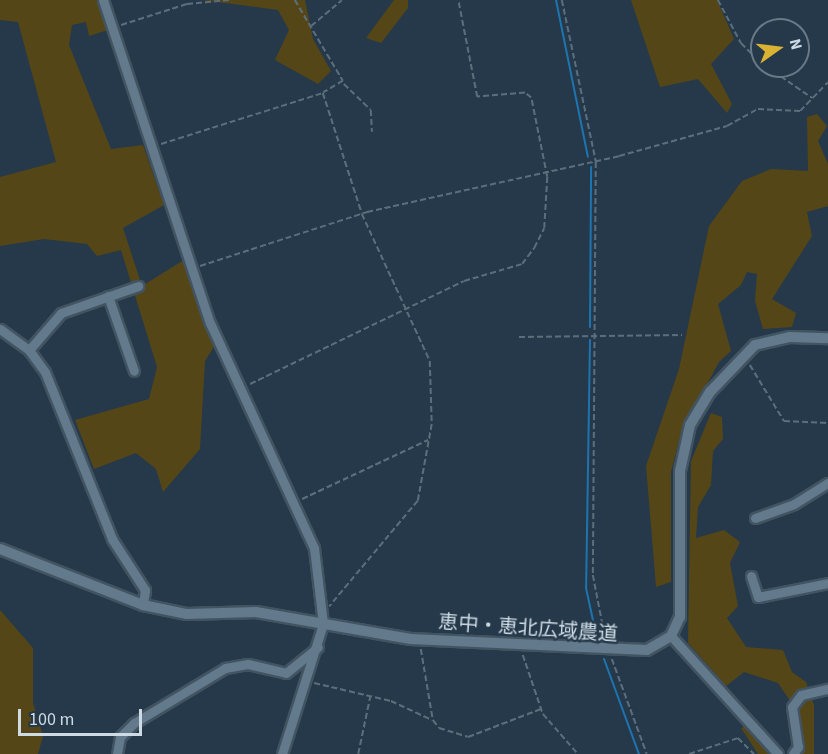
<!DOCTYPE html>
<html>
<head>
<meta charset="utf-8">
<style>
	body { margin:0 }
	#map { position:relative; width:828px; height:754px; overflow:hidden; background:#25394a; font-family:"Source Sans 3","Noto Sans JP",sans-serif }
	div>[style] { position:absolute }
	.green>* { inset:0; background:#554617 }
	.stream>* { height:2px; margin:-1px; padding:0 1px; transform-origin:1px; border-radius:1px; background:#1e74af }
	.path>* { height:1.5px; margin-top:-0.75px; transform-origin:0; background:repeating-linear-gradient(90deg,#5c6e7c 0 6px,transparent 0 9px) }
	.roads { filter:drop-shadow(2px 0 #425462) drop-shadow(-2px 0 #425462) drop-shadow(0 2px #425462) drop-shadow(0 -2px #425462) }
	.minor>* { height:9px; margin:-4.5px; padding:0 4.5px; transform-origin:4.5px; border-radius:4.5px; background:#63798c }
	.tertiary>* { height:10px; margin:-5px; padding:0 5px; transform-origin:5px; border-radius:5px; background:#63798c }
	span { translate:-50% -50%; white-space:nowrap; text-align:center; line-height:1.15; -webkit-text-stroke:4.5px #25394a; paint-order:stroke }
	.street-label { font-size:20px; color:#cedae4 }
	.north { position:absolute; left:750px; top:18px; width:60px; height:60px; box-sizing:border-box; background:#25394a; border:2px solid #697988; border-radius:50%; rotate:76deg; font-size:16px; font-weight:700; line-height:24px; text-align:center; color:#cedae4 }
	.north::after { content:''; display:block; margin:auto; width:21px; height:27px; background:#dab333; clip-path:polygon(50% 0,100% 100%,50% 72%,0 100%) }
	.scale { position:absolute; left:18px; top:709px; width:124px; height:27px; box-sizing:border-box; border:3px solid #cedae4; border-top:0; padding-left:8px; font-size:18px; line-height:21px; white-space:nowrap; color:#cedae4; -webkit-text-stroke:4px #25394a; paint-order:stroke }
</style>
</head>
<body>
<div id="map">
	<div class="green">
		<i style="clip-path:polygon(0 0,98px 0,108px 30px,89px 36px,86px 22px,72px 25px,69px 45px,111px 149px,143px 145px,164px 205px,123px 228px,142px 286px,184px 260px,215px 345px,205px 361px,200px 449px,163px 492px,156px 469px,136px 453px,94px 469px,75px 420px,149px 399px,157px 367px,121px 250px,97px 256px,87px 244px,44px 239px,0 246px,0 177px,56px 162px,18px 22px,0 20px)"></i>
		<i style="clip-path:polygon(202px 0,305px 0,313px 39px,331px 71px,318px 84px,275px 60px,289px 30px,278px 10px)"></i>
		<i style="clip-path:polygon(394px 0,408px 0,408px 8px,381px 43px,366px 38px)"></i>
		<i style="clip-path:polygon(631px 0,717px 0,734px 39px,711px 64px,732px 104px,727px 113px,698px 79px,660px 87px)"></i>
		<i style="clip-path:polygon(817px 114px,827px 126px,818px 141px,828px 164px,828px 206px,807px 212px,812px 236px,772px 299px,796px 313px,792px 327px,763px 329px,755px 301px,757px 274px,747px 272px,741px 285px,718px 304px,731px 351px,719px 362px,681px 433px,671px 472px,671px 582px,656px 587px,646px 466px,679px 369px,709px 226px,742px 181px,771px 169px,808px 171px,807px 117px)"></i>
		<i style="clip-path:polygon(711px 413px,722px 417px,723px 439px,713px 451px,711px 485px,698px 507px,696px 538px,724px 530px,740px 542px,730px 563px,738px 606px,727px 618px,746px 647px,783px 650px,792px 672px,806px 682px,814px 705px,814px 754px,797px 754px,797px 711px,778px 683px,744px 672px,726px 686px,688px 643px,691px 461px)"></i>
		<i style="clip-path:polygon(0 610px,33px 648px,33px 703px,43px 736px,38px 754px,0 754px)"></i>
		<i style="clip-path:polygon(748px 725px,772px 754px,758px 754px,741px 728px)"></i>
	</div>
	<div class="stream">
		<i style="left:556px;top:0;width:160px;rotate:78.5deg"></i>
		<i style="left:590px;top:327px;width:160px;rotate:-89.6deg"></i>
		<i style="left:590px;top:340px;width:248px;rotate:90.9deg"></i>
		<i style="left:586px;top:588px;width:52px;rotate:77.8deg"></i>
		<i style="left:604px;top:659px;width:101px;rotate:69.8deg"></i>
	</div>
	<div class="path">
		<i style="left:295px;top:0;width:94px;rotate:59.3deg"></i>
		<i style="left:343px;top:81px;width:23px;rotate:149deg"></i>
		<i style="left:562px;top:0;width:166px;rotate:78.1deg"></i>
		<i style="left:596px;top:162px;width:413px;rotate:90.4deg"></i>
		<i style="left:593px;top:575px;width:63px;rotate:79deg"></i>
		<i style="left:718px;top:0;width:49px;rotate:61.9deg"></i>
		<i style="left:741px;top:43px;width:30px;rotate:45deg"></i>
		<i style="left:121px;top:25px;width:69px;rotate:-17.7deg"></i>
		<i style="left:187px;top:4px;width:42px;rotate:-5.4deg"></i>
		<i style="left:311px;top:26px;width:40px;rotate:-40deg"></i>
		<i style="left:766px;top:66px;width:56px;rotate:34.8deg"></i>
		<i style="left:344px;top:84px;width:37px;rotate:44deg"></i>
		<i style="left:371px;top:110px;width:22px;rotate:87deg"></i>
		<i style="left:161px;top:144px;width:170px;rotate:-17.5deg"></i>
		<i style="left:323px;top:93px;width:127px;rotate:72.1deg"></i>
		<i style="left:362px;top:214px;width:162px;rotate:65.2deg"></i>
		<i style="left:430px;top:361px;width:63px;rotate:88.2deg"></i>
		<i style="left:432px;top:424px;width:78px;rotate:100.3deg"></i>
		<i style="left:418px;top:501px;width:138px;rotate:130deg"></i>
		<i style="left:200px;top:266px;width:176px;rotate:-17.9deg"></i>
		<i style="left:367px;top:212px;width:258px;rotate:-12.5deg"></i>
		<i style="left:619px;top:156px;width:112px;rotate:-15.5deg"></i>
		<i style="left:727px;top:126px;width:35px;rotate:-29deg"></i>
		<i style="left:758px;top:109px;width:42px;rotate:2.7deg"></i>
		<i style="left:800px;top:111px;width:40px;rotate:-46deg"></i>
		<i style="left:519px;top:337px;width:163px;rotate:-0.7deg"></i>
		<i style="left:750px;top:365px;width:66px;rotate:58.7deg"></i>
		<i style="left:784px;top:421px;width:44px;rotate:2.6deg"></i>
		<i style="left:250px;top:384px;width:237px;rotate:-25.7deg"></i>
		<i style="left:464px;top:281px;width:60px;rotate:-16.3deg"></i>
		<i style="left:522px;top:264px;width:20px;rotate:-53deg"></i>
		<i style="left:534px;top:248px;width:22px;rotate:-63deg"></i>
		<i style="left:544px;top:228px;width:51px;rotate:-86.6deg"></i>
		<i style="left:547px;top:177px;width:81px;rotate:-101.4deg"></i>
		<i style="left:531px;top:98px;width:8px;rotate:-140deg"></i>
		<i style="left:525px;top:93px;width:48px;rotate:175.2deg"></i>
		<i style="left:477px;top:97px;width:99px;rotate:-101.1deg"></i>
		<i style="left:302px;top:499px;width:139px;rotate:-25.1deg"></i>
		<i style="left:421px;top:649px;width:72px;rotate:80.4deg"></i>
		<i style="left:433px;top:720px;width:10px;rotate:53deg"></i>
		<i style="left:439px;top:728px;width:30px;rotate:17deg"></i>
		<i style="left:468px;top:737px;width:78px;rotate:-21deg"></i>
		<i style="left:523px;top:655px;width:62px;rotate:71.3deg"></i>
		<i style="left:543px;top:714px;width:53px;rotate:48.8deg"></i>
		<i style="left:612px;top:659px;width:101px;rotate:69.8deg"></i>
		<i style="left:314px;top:683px;width:79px;rotate:13.2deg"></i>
		<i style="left:391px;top:701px;width:45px;rotate:24.9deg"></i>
		<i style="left:358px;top:754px;width:58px;rotate:-78.1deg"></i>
		<i style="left:689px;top:754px;width:52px;rotate:-18.1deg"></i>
		<i style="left:738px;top:738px;width:23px;rotate:45deg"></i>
	</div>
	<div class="roads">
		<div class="minor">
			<i style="left:103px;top:0;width:340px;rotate:71.7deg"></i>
			<i style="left:210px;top:323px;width:248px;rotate:65.2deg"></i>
			<i style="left:314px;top:548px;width:77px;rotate:83.2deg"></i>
			<i style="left:323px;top:624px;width:136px;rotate:107.5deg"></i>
			<i style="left:108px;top:296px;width:79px;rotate:70.9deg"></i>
			<i style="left:0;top:329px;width:36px;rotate:36deg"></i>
			<i style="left:29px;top:350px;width:27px;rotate:54deg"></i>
			<i style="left:45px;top:372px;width:180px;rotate:68.1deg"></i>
			<i style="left:112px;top:539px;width:61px;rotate:57.1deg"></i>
			<i style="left:145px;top:590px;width:15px;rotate:98deg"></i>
			<i style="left:29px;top:350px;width:49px;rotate:-49.1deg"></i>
			<i style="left:61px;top:313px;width:82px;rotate:-19.3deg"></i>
			<i style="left:755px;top:518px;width:41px;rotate:-19.7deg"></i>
			<i style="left:794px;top:504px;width:40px;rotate:-32deg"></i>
			<i style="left:751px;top:576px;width:22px;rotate:72deg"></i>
			<i style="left:758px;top:597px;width:71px;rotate:-11.3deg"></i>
			<i style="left:671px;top:636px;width:159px;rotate:47.8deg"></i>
			<i style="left:117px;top:754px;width:17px;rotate:-80deg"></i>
			<i style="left:120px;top:737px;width:20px;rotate:-45deg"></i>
			<i style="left:134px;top:723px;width:106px;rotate:-31.1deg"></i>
			<i style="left:225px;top:668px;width:23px;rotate:-10deg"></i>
			<i style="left:248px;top:664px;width:39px;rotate:13deg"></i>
			<i style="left:286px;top:673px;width:41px;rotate:-39.1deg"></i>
			<i style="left:793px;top:754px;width:9px;rotate:-54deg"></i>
			<i style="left:798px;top:747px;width:40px;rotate:-98.5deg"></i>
			<i style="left:792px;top:707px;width:15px;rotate:-53deg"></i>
			<i style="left:801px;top:695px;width:28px;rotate:-13deg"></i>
		</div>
		<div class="tertiary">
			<i style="left:0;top:549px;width:154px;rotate:21.4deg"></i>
			<i style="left:143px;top:605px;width:45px;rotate:11.6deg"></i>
			<i style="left:187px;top:614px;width:69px;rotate:-1.7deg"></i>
			<i style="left:256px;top:612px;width:157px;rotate:9.9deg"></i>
			<i style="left:411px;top:639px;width:236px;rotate:2.7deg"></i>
			<i style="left:647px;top:650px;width:28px;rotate:-30deg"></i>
			<i style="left:671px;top:636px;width:21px;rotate:-65deg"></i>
			<i style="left:680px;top:617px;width:146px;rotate:-90deg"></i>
			<i style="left:680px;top:471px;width:47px;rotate:-77.7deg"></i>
			<i style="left:690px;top:425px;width:39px;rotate:-59deg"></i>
			<i style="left:710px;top:392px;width:65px;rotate:-46.2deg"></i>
			<i style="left:755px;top:345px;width:36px;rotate:-13deg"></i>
			<i style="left:790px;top:337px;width:38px;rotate:2deg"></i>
		</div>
	</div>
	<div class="street-label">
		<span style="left:528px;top:629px;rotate:4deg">恵中・恵北広域農道</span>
	</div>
	<div class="north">N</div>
	<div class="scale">100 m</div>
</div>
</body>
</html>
